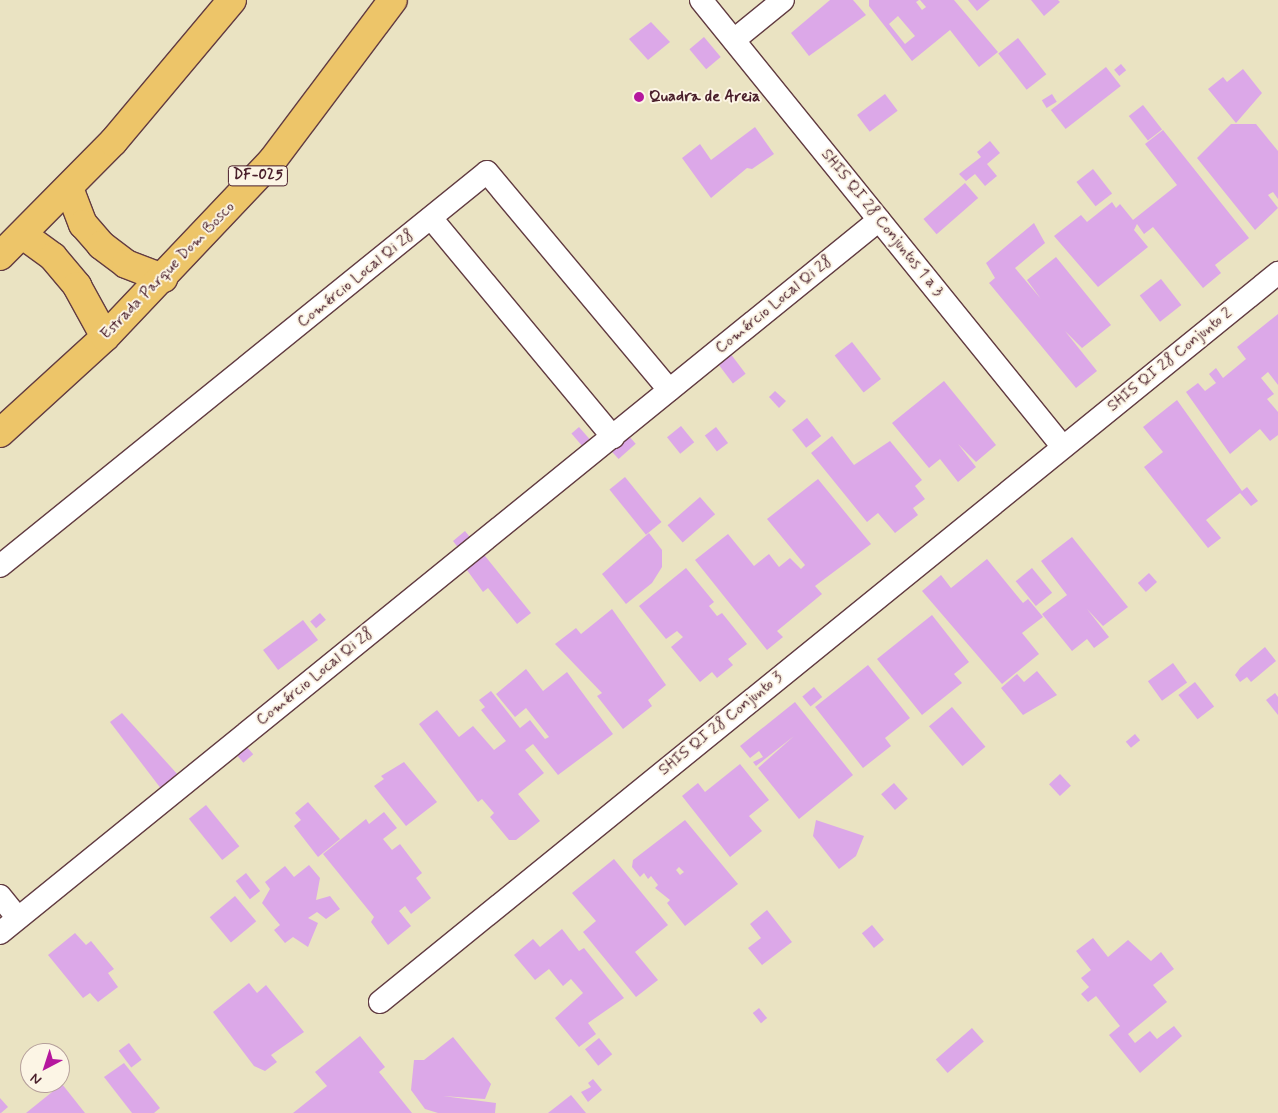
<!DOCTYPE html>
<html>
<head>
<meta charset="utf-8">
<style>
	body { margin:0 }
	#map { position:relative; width:1278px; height:1113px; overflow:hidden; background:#eae3c2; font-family:Mynerve,sans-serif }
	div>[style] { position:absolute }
	.building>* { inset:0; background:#dca8e8; transform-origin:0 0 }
	.roads { filter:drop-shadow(1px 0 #623c42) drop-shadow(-1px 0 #623c42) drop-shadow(0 1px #623c42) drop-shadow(0 -1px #623c42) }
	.minor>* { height:22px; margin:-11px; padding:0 11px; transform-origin:11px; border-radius:11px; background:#fff }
	.primary>* { height:28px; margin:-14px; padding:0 14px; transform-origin:14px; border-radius:14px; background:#edc569 }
	.dots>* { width:14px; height:14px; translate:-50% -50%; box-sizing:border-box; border:2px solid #fcf5e5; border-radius:50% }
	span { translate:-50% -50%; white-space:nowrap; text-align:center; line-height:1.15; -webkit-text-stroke:4px #fcf5e5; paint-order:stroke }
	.shield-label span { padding:1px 4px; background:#fcf5e5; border:1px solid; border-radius:4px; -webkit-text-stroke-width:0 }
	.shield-label { font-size:15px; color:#4a1f2b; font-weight:700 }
	.poi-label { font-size:16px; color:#4a1f2b; font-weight:700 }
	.left { translate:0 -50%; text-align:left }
	.street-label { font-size:16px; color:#4a1f2b }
	.north { position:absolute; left:20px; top:1043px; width:50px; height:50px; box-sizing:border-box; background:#fcf5e5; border:1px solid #b59f9b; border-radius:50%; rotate:220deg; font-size:14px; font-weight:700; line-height:20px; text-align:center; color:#4a1f2b }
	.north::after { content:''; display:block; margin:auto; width:18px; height:22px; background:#b5179e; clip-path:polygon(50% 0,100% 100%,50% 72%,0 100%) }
</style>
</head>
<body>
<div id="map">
	<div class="building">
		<i style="clip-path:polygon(830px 0,853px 0,866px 15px,809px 56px,791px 33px)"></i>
		<i style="clip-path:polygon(evenodd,869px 0,919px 0,916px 2px,922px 10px,926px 7px,920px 0,954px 0,998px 52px,979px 67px,950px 30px,912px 61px,869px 6px,869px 0,898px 16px,915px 36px,905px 44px,889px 24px,898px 16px)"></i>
		<i style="clip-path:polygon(968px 0,990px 0,977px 11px)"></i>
		<i style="clip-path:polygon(1031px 0,1058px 0,1060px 2px,1044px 16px)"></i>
		<i style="clip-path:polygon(651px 22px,670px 42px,648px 60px,629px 39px)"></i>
		<i style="left:704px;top:37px;width:26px;height:19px;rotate:50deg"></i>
		<i style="left:1018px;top:38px;width:46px;height:25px;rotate:52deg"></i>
		<i style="left:1121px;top:64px;width:8px;height:9px;rotate:50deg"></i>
		<i style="left:1106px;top:67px;width:24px;height:70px;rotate:52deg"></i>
		<i style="clip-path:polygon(1243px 69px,1262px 93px,1236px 123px,1208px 89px,1223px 77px,1227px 82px)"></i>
		<i style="left:885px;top:94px;width:21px;height:35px;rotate:53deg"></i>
		<i style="left:1052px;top:94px;width:9px;height:12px;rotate:58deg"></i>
		<i style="left:1143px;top:105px;width:31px;height:18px;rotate:52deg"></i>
		<i style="clip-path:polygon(1231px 124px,1256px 124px,1278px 151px,1278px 199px,1273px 192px,1268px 195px,1278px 208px,1255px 230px,1197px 158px)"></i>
		<i style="clip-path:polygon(755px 127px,774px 154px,752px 169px,747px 168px,711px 198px,682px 158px,700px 144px,711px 160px)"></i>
		<i style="clip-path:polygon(1163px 130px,1249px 238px,1215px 265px,1221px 273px,1203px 288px,1153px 227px,1144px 234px,1137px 224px,1134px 230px,1148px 247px,1098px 287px,1054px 236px,1081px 215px,1087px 222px,1112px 202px,1116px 208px,1120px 204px,1133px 220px,1177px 185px,1145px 144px)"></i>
		<i style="clip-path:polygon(990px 141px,1000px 153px,987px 164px,997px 176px,985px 186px,975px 174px,966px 181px,959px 174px,981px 157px,977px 152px)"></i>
		<i style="left:1093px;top:169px;width:31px;height:21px;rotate:52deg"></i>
		<i style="left:965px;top:183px;width:20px;height:55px;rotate:49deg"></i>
		<i style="clip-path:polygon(1034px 223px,1045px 243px,1015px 268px,1041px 299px,1027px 280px,1056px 257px,1111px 325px,1082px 348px,1065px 331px,1097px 371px,1076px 388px,989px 283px,995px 278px,986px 263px)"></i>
		<i style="left:1161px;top:279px;width:33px;height:27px;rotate:52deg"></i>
		<i style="clip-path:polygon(1278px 314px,1278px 385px,1268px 372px,1261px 378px,1274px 394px,1267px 399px,1278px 412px,1278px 435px,1270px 441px,1260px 429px,1230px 454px,1186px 392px,1198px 383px,1205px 391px,1216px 383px,1209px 374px,1216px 368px,1223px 378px,1246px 359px,1237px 347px)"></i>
		<i style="left:852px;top:342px;width:47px;height:22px;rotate:52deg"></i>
		<i style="left:730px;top:353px;width:26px;height:16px;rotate:53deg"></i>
		<i style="clip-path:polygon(944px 381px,996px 445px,976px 462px,958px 444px,976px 467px,958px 482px,940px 459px,929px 468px,892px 423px)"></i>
		<i style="clip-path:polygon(775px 391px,786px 401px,779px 408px,769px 397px)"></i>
		<i style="clip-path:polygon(1177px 400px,1242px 491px,1247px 487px,1258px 501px,1251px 506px,1240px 493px,1206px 520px,1221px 538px,1208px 548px,1144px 467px,1163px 452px,1143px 427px)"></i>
		<i style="left:807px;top:418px;width:23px;height:19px;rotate:52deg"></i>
		<i style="left:681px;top:426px;width:21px;height:18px;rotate:51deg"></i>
		<i style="left:579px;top:427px;width:18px;height:10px;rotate:49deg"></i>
		<i style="left:716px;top:427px;width:20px;height:14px;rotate:53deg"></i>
		<i style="left:627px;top:434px;width:13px;height:23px;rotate:48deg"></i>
		<i style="clip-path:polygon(832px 436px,854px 465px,890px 441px,922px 480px,915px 486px,925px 499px,913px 508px,918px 515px,895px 533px,878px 513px,867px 522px,811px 453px)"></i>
		<i style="left:625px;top:477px;width:58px;height:20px;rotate:51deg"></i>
		<i style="clip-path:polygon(818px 479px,871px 544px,815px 586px,822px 594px,777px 631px,783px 637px,767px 650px,695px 560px,728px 534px,754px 566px,769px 554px,779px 567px,790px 558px,801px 569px,805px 565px,767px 519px)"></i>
		<i style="left:700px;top:497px;width:23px;height:43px;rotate:49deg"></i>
		<i style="clip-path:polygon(465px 531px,531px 613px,517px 624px,488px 588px,483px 592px,461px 562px,466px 558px,453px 541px)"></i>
		<i style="clip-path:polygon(649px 533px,662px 550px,662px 567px,652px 583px,626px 604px,602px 574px)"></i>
		<i style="clip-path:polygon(1072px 537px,1128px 607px,1103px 626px,1087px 609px,1109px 637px,1094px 648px,1087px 639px,1072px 651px,1042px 614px,1067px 595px,1041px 561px)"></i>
		<i style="clip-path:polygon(987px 559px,1023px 603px,1028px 599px,1043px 617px,1022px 633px,1039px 654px,1002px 684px,922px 591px,941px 575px,951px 588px)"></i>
		<i style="clip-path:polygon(686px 568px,714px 602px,709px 606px,717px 616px,722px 613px,747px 644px,728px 659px,733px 665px,717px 678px,712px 672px,700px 682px,671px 647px,683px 637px,677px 631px,666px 639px,639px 606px)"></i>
		<i style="left:1032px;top:568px;width:32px;height:21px;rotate:51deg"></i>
		<i style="left:1149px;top:573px;width:12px;height:15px;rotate:48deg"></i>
		<i style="clip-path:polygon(612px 609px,666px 685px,648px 700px,652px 706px,623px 729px,597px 696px,602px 693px,555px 644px,576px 628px,581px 634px)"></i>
		<i style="left:320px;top:613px;width:9px;height:13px;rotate:49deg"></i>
		<i style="clip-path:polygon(932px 615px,969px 662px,954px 674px,962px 683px,922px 715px,877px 659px)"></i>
		<i style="left:303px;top:620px;width:25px;height:50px;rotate:53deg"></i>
		<i style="clip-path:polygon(1265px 647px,1276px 661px,1251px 682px,1247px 677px,1240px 682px,1235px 675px,1240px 668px)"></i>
		<i style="left:1173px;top:663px;width:24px;height:31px;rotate:54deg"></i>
		<i style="clip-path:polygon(868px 665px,910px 718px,885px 738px,891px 746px,863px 768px,815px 707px)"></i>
		<i style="clip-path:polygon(526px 669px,543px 691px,567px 672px,613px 734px,558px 775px,533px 744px,525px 750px,544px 773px,518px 794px,540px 821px,516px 840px,509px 840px,490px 817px,494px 813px,482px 799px,478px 802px,419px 724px,437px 710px,459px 737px,473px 726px,494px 750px,506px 741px,481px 710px,485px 707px,479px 700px,491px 691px,520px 728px,530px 720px,545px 739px,549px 737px,526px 708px,515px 717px,496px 694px)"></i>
		<i style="clip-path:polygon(1037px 671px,1057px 695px,1023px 715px,1001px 688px,1017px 674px,1024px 682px)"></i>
		<i style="left:1195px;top:682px;width:31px;height:21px;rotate:52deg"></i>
		<i style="left:814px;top:687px;width:13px;height:15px;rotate:51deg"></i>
		<i style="clip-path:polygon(1275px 693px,1278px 697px,1278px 715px,1266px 700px)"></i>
		<i style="clip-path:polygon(795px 702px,853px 775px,799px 819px,758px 768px,794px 736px,756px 766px,753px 762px,763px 757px,759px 751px,750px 758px,740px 746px)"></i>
		<i style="left:952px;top:707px;width:52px;height:30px;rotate:50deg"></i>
		<i style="clip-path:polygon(122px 713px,179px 776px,162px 790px,110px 722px)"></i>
		<i style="left:1135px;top:734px;width:8px;height:12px;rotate:50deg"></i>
		<i style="left:246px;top:746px;width:11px;height:13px;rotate:49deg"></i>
		<i style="clip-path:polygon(404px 762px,437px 802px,406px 826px,374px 786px,384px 779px,381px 776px)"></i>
		<i style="clip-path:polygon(740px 764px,769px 800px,749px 816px,762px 831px,730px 857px,682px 796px,698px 783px,705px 792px)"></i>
		<i style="left:1060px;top:774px;width:16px;height:15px;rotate:47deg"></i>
		<i style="left:894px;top:783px;width:21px;height:17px;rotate:49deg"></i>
		<i style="clip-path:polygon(308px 802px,340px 839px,318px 857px,294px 826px,301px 820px,295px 813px)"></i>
		<i style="left:206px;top:805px;width:53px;height:22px;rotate:51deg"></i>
		<i style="clip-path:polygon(384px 812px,397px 828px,383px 839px,392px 850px,400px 844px,422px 873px,416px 878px,431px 898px,411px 914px,405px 906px,399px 911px,411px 926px,388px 945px,371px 922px,374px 917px,323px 854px,366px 819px,369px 824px)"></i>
		<i style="clip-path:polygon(evenodd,685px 820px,738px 884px,685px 926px,667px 903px,670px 900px,655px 888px,658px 885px,651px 876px,648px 879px,644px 873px,640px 877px,632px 867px,633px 860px,685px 820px,679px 867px,684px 872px,680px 875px,676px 870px,679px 867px)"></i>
		<i style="clip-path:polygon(816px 820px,864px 836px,856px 856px,839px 869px,813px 836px)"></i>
		<i style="clip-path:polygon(614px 859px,668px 925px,635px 952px,658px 980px,636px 997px,583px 932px,596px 921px,572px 893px)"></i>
		<i style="clip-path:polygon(309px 865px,320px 878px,316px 900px,330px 896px,340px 909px,326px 919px,317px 912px,308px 918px,318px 923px,308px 947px,293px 937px,285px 943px,274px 930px,280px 925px,262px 903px,270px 889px,265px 882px,285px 866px,294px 877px)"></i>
		<i style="left:246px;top:873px;width:23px;height:13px;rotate:52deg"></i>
		<i style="left:235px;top:896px;width:33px;height:33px;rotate:50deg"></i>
		<i style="clip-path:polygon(767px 910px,792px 942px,762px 965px,748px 948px,761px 938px,750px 924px)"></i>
		<i style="left:872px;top:925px;width:19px;height:13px;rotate:51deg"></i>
		<i style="clip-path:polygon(562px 929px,579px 951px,584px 948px,624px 998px,588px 1023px,596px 1034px,579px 1047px,555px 1018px,583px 993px,571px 979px,563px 986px,549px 969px,535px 980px,514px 955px,533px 939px,540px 947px)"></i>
		<i style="clip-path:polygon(75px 933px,86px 945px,91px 941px,114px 969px,108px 973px,118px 987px,98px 1002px,90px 993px,83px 998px,48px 955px)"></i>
		<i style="clip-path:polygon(1093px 938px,1108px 957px,1128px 940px,1151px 961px,1161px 952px,1174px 969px,1153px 985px,1167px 1002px,1128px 1034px,1135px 1043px,1150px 1031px,1157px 1039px,1174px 1026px,1182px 1036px,1140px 1073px,1109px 1035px,1120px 1026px,1096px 996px,1088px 1002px,1081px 994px,1089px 987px,1081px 978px,1091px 970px,1076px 951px)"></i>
		<i style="clip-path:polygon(249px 983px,257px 993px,266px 985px,304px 1032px,271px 1055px,277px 1062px,265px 1071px,254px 1066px,213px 1012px)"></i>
		<i style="left:759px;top:1008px;width:13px;height:8px;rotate:51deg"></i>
		<i style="left:972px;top:1028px;width:18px;height:48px;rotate:49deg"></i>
		<i style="clip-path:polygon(360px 1036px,385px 1067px,379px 1072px,412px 1113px,293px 1113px,327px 1086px,315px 1072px)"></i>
		<i style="clip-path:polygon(453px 1037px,491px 1084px,485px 1099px,443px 1096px,496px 1103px,495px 1113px,438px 1113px,425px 1109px,411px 1090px,414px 1060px,424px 1060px)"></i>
		<i style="left:599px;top:1038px;width:21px;height:18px;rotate:51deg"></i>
		<i style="left:129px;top:1043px;width:21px;height:13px;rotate:53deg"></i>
		<i style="clip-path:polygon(124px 1063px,160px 1108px,154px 1113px,132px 1113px,104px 1077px)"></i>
		<i style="clip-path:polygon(593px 1079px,602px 1090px,588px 1102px,581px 1092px,591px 1087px,588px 1083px)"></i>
		<i style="clip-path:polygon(62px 1084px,85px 1113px,26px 1113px)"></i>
		<i style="clip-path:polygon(571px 1095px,586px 1113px,548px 1113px)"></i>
		<i style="clip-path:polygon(0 1098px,8px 1107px,1px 1113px,0 1113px)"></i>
	</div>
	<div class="roads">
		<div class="minor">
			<i style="left:701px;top:0;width:574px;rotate:51.01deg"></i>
			<i style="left:734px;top:40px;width:63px;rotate:-39.2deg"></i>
			<i style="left:431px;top:218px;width:285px;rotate:50.3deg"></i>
			<i style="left:0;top:566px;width:626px;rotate:-38.97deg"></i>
			<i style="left:487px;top:172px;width:284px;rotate:50.1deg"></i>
			<i style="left:0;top:896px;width:28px;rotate:51deg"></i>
			<i style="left:0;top:933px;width:1132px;rotate:-39.05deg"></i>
			<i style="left:380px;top:1002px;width:1157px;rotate:-39.07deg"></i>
		</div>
		<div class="primary">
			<i style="left:69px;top:188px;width:39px;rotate:69deg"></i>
			<i style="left:83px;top:224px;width:28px;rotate:49deg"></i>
			<i style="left:101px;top:245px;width:31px;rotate:37deg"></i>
			<i style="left:126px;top:264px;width:40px;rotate:21deg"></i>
			<i style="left:23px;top:235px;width:37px;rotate:36deg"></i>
			<i style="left:53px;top:257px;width:38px;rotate:50deg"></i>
			<i style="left:77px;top:286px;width:58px;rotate:61.2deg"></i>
			<i style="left:0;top:256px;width:161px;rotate:-45.3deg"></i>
			<i style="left:113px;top:142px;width:185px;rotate:-50deg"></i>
			<i style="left:0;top:433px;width:142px;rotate:-42.4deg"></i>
			<i style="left:105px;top:337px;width:243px;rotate:-46.5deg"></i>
			<i style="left:272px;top:161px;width:201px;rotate:-53.1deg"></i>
		</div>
	</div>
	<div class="dots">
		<i style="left:639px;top:97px;background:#b5179e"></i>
	</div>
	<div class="shield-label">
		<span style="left:258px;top:176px">DF-025</span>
	</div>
	<div class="poi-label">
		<span class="left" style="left:649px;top:97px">Quadra de Areia</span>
	</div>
	<div class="street-label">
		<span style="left:882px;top:223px;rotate:51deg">SHIS QI 28 Conjuntos 1 a 3</span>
		<span style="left:168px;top:271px;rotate:-46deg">Estrada Parque Dom Bosco</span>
		<span style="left:356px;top:279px;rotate:-39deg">Comércio Local Qi 28</span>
		<span style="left:774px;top:305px;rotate:-39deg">Comércio Local Qi 28</span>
		<span style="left:1170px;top:360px;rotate:-39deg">SHIS QI 28 Conjunto 2</span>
		<span style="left:315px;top:677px;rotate:-39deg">Comércio Local Qi 28</span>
		<span style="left:721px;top:724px;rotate:-39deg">SHIS QI 28 Conjunto 3</span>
	</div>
	<div class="north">N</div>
</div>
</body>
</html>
